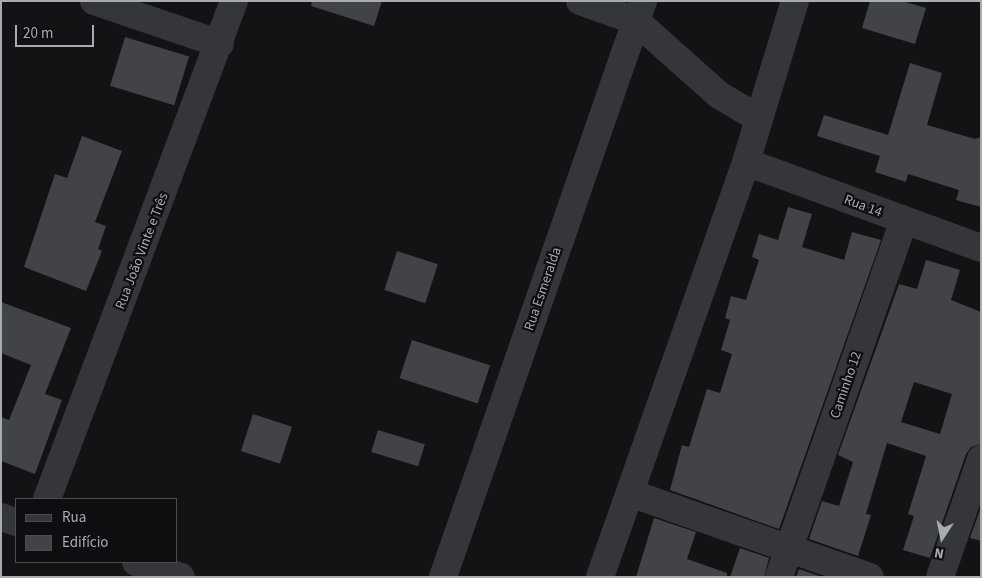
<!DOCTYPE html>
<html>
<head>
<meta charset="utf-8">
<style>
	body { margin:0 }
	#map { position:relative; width:982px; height:578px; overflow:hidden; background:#131315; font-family:"Source Sans 3",sans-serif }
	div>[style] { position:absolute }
	.building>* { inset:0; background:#424347; transform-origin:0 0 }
	.minor>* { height:28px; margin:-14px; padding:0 14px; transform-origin:14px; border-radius:14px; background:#353639 }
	span { translate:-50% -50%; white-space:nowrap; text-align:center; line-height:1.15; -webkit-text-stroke:4.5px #0e0e10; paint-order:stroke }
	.street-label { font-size:14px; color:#a7abb3 }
	.frame { position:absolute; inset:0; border:2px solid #a7abb3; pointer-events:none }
	.legend { position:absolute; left:15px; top:498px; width:162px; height:65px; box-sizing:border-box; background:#0e0e10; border:1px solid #4b4d51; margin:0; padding:6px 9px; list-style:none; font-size:15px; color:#a7abb3 }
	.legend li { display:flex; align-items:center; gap:10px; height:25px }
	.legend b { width:25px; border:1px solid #4b4d51 }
	.north { position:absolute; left:917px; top:513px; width:50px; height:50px; -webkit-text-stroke:4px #0e0e10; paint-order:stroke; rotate:191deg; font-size:14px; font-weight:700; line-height:20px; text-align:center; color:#a7abb3 }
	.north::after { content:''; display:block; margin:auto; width:18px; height:22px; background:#a7abb3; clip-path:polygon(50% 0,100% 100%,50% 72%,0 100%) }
	.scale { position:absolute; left:15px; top:25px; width:79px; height:22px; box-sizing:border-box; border:2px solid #a7abb3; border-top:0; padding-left:6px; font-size:15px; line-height:18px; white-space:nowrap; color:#a7abb3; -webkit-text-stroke:4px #0e0e10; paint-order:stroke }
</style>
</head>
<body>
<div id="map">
	<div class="building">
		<i style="clip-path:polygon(312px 1px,382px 1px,374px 26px,311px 6px)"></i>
		<i style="clip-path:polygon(870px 1px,902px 1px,926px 8px,915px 44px,862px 28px)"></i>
		<i style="left:125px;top:37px;width:67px;height:51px;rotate:17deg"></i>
		<i style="clip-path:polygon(910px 63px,942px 73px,927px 125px,975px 139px,981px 137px,981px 207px,956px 200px,959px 190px,908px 174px,906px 182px,875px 172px,880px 156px,817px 136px,824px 115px,888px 135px)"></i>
		<i style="clip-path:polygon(82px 136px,122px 151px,95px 222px,106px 226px,98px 249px,102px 251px,86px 291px,24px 267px,55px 174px,67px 178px)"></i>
		<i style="clip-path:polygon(788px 207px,812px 214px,802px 247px,844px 260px,852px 232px,881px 240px,779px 529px,670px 490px,682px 445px,689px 447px,707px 389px,720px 393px,732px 354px,721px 350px,730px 320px,725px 318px,731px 296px,746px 300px,759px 260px,752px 257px,759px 234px,778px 240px)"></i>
		<i style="left:397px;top:251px;width:43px;height:41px;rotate:18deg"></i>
		<i style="clip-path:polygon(evenodd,926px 260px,960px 270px,951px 300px,981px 312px,981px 444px,971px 447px,966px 454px,930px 558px,903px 550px,914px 516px,908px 514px,926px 456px,887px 443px,866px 514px,871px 515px,858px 556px,809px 539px,822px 501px,839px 506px,853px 462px,838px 455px,899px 284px,917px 289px,926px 260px,914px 382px,952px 394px,940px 434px,901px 422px,914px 382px)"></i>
		<i style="clip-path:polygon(1px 302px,71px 328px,45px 394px,62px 400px,35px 474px,1px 461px,1px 417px,9px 420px,31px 365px,1px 353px)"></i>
		<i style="left:412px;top:340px;width:82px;height:40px;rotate:18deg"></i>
		<i style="left:253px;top:414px;width:41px;height:39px;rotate:18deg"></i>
		<i style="left:378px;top:430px;width:49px;height:23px;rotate:17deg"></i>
		<i style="clip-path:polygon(981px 507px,981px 541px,970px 538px)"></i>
		<i style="clip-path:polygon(654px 518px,696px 532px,687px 559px,727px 573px,727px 577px,636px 577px)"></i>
		<i style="clip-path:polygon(740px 548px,769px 558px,764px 577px,730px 577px)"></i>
		<i style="clip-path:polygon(799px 569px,822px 577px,796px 577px)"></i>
	</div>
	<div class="minor">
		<i style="left:94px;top:1px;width:133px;rotate:18.8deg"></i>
		<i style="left:580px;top:1px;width:59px;rotate:19.7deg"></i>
		<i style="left:636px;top:21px;width:111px;rotate:41.7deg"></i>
		<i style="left:719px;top:95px;width:45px;rotate:30.5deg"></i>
		<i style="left:746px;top:162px;width:250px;rotate:20.1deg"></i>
		<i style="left:630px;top:493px;width:254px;rotate:19.3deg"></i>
		<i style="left:47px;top:499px;width:532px;rotate:-69.42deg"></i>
		<i style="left:1px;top:517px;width:16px;rotate:18deg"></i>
		<i style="left:136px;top:562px;width:47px;rotate:18.4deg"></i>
		<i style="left:443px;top:577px;width:610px;rotate:-70.85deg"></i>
		<i style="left:600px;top:577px;width:440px;rotate:-70.6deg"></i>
		<i style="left:746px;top:162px;width:168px;rotate:-73.1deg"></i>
		<i style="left:779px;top:577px;width:377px;rotate:-70.7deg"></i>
		<i style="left:940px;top:577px;width:125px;rotate:-70.8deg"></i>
	</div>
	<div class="street-label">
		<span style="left:863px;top:206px;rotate:21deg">Rua 14</span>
		<span style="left:142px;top:251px;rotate:-69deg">Rua João Vinte e Três</span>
		<span style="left:543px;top:289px;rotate:-71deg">Rua Esmeralda</span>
		<span style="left:846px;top:385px;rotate:-71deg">Caminho 12</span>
	</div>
	<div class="frame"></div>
	<ul class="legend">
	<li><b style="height:6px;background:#353639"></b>Rua</li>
	<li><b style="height:14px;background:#424347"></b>Edifício</li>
	</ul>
	<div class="north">N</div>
	<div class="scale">20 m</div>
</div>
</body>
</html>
